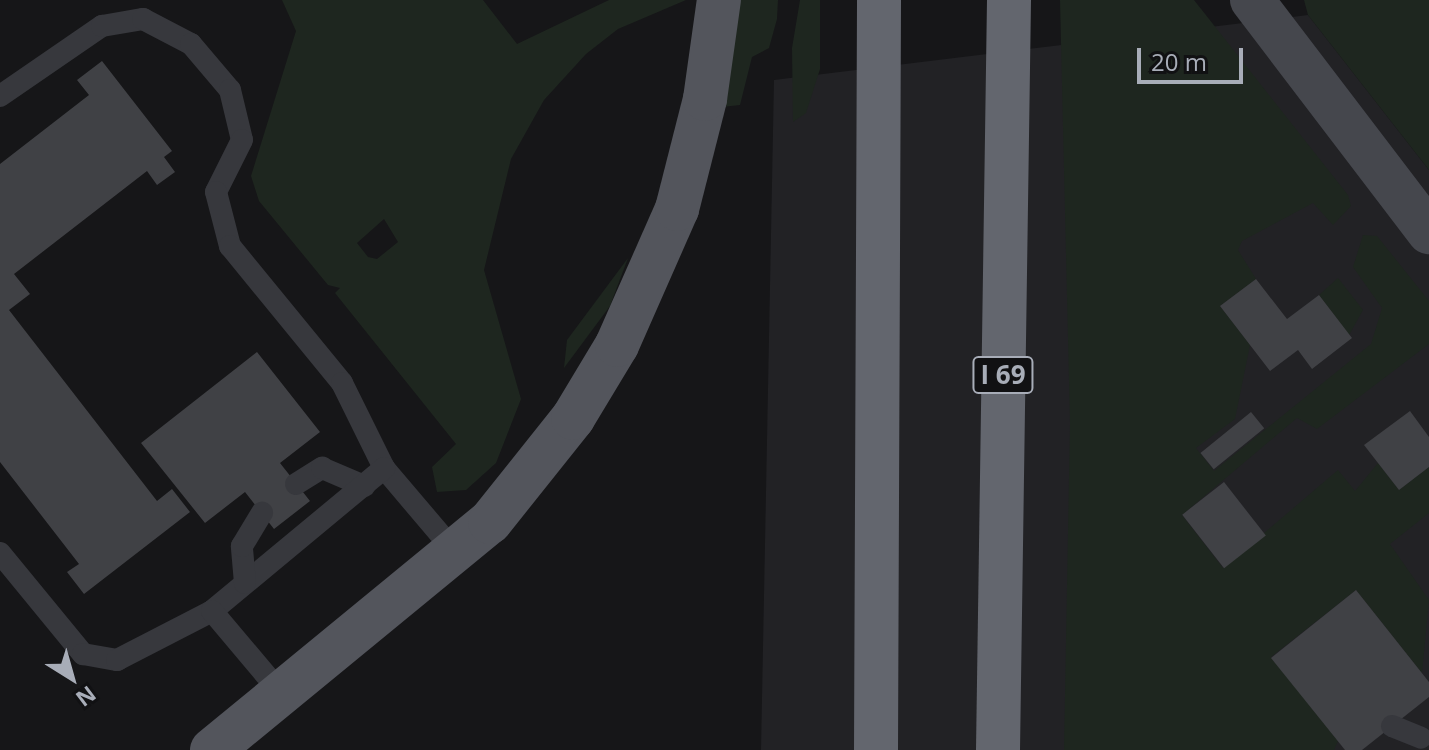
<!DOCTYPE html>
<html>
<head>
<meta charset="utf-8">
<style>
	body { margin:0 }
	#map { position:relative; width:1429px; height:750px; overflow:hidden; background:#161618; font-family:"Open Sans",sans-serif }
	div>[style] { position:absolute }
	.built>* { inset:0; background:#222225 }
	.green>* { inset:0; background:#1e261f }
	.building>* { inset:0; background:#404145; transform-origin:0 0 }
	.service>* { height:22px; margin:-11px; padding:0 11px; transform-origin:11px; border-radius:11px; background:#37383d }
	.secondary>* { height:44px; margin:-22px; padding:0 22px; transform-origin:22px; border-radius:22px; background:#45474d }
	.primary>* { height:44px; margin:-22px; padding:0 22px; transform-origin:22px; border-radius:22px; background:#53555c }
	.motorway>* { height:44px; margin:-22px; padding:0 22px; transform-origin:22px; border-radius:22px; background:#63666e }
	span { translate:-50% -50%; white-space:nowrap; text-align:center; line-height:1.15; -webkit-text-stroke:6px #111113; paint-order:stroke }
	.shield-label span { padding:2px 6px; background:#111113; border:2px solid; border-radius:6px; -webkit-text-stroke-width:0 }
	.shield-label { font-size:26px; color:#a8adb8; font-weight:700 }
	.north { position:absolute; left:32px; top:638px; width:80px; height:80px; -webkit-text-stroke:6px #111113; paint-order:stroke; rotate:143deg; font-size:22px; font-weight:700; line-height:32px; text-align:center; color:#a8adb8 }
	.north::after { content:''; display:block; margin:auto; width:28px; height:36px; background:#a8adb8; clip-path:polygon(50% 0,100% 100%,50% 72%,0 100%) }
	.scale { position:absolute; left:1137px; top:48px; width:106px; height:36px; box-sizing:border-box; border:4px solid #a8adb8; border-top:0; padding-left:10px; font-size:24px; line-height:28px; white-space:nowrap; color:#a8adb8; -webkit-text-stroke:6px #111113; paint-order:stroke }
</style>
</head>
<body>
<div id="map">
	<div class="built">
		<i style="clip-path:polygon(1308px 15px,1429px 170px,1429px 750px,761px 750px,774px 80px)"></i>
	</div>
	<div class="green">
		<i style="clip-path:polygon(evenodd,282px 0,483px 0,517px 44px,609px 0,686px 0,618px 29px,586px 54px,544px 100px,511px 159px,484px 270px,521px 399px,496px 463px,466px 490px,437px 492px,432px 467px,456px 444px,335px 293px,340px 288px,328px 285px,259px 201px,251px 176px,296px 31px,282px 0,384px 219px,398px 242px,377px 259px,368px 257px,357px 243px,384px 219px)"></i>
		<i style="clip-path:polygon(735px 0,778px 0,777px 19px,769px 48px,752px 57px,740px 105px,722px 107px)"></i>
		<i style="clip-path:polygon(800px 0,820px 0,820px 69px,806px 113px,793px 122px,792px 48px)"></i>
		<i style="clip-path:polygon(1060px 0,1194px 0,1348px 195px,1351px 206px,1333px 225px,1313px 203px,1242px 241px,1238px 250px,1256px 279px,1220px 306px,1250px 345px,1235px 419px,1196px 448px,1214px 471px,1371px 344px,1382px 308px,1353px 267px,1363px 235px,1377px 236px,1429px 301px,1429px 344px,1317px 429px,1297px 418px,1182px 515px,1223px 568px,1338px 470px,1355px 491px,1378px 463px,1399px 490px,1429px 467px,1429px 513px,1390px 544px,1429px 600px,1422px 673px,1356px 590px,1271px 657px,1338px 741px,1334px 750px,1064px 750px,1070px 423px)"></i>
		<i style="clip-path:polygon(1304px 0,1429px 0,1429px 170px,1308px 15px)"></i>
		<i style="clip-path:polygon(628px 258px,610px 306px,564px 368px,567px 340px)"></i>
		<i style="clip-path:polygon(1338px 278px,1363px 310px,1349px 335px,1319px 295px)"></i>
	</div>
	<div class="building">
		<i style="clip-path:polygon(102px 61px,172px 151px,164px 157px,175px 172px,157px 185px,147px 171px,14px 274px,30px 294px,9px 310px,157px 501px,172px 489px,190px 512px,84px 594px,67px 572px,79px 564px,0 462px,0 164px,89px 95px,77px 80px)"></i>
		<i style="clip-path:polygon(1256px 279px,1287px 319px,1319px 295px,1352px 338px,1312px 369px,1298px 350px,1270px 371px,1220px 306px)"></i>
		<i style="clip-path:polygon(257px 352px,320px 432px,280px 463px,310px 501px,274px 529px,245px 492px,205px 523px,141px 443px)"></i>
		<i style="clip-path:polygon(1410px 411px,1429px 437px,1429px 467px,1399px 490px,1364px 445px)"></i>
		<i style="left:1251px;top:412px;width:21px;height:65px;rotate:51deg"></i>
		<i style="left:1224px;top:482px;width:68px;height:53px;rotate:52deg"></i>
		<i style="clip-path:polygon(1356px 590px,1429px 682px,1429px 697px,1362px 750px,1345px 750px,1271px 658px)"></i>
	</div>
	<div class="service">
		<i style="left:0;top:96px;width:124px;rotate:-34.5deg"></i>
		<i style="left:102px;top:26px;width:42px;rotate:-9.7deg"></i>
		<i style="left:143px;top:19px;width:54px;rotate:27.5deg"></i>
		<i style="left:191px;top:44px;width:60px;rotate:49.7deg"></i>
		<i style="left:230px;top:90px;width:51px;rotate:76.5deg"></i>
		<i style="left:242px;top:140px;width:58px;rotate:116.6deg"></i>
		<i style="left:216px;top:192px;width:56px;rotate:75.5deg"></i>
		<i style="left:230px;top:246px;width:177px;rotate:50.7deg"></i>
		<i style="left:342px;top:383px;width:95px;rotate:63.7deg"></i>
		<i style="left:384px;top:468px;width:111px;rotate:49.7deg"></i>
		<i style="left:296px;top:484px;width:31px;rotate:-32deg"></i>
		<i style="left:322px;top:468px;width:46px;rotate:23.2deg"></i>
		<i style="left:0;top:553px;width:131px;rotate:50.6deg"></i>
		<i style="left:83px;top:654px;width:35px;rotate:10deg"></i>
		<i style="left:117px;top:660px;width:107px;rotate:-27.3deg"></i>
		<i style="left:212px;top:611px;width:224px;rotate:-39.7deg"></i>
		<i style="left:245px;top:583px;width:37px;rotate:-95deg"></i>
		<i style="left:242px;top:546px;width:39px;rotate:-59deg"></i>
		<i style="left:212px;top:611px;width:109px;rotate:49.9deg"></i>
		<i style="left:1392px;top:726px;width:31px;rotate:22deg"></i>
	</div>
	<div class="secondary">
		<i style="left:1252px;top:0;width:292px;rotate:52.7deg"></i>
	</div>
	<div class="primary">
		<i style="left:212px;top:750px;width:360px;rotate:-39.4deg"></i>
		<i style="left:490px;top:522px;width:133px;rotate:-51.4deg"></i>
		<i style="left:573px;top:418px;width:85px;rotate:-58.9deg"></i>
		<i style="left:617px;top:345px;width:149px;rotate:-66.2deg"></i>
		<i style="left:677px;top:209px;width:114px;rotate:-75.7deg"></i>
		<i style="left:705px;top:99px;width:100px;rotate:-82deg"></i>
	</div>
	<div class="motorway">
		<i style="left:876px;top:750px;width:750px;rotate:-89.77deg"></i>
		<i style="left:998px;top:750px;width:750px;rotate:-89.16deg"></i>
	</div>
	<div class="shield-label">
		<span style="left:1003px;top:375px">I 69</span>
	</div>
	<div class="north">N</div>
	<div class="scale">20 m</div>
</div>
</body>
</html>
